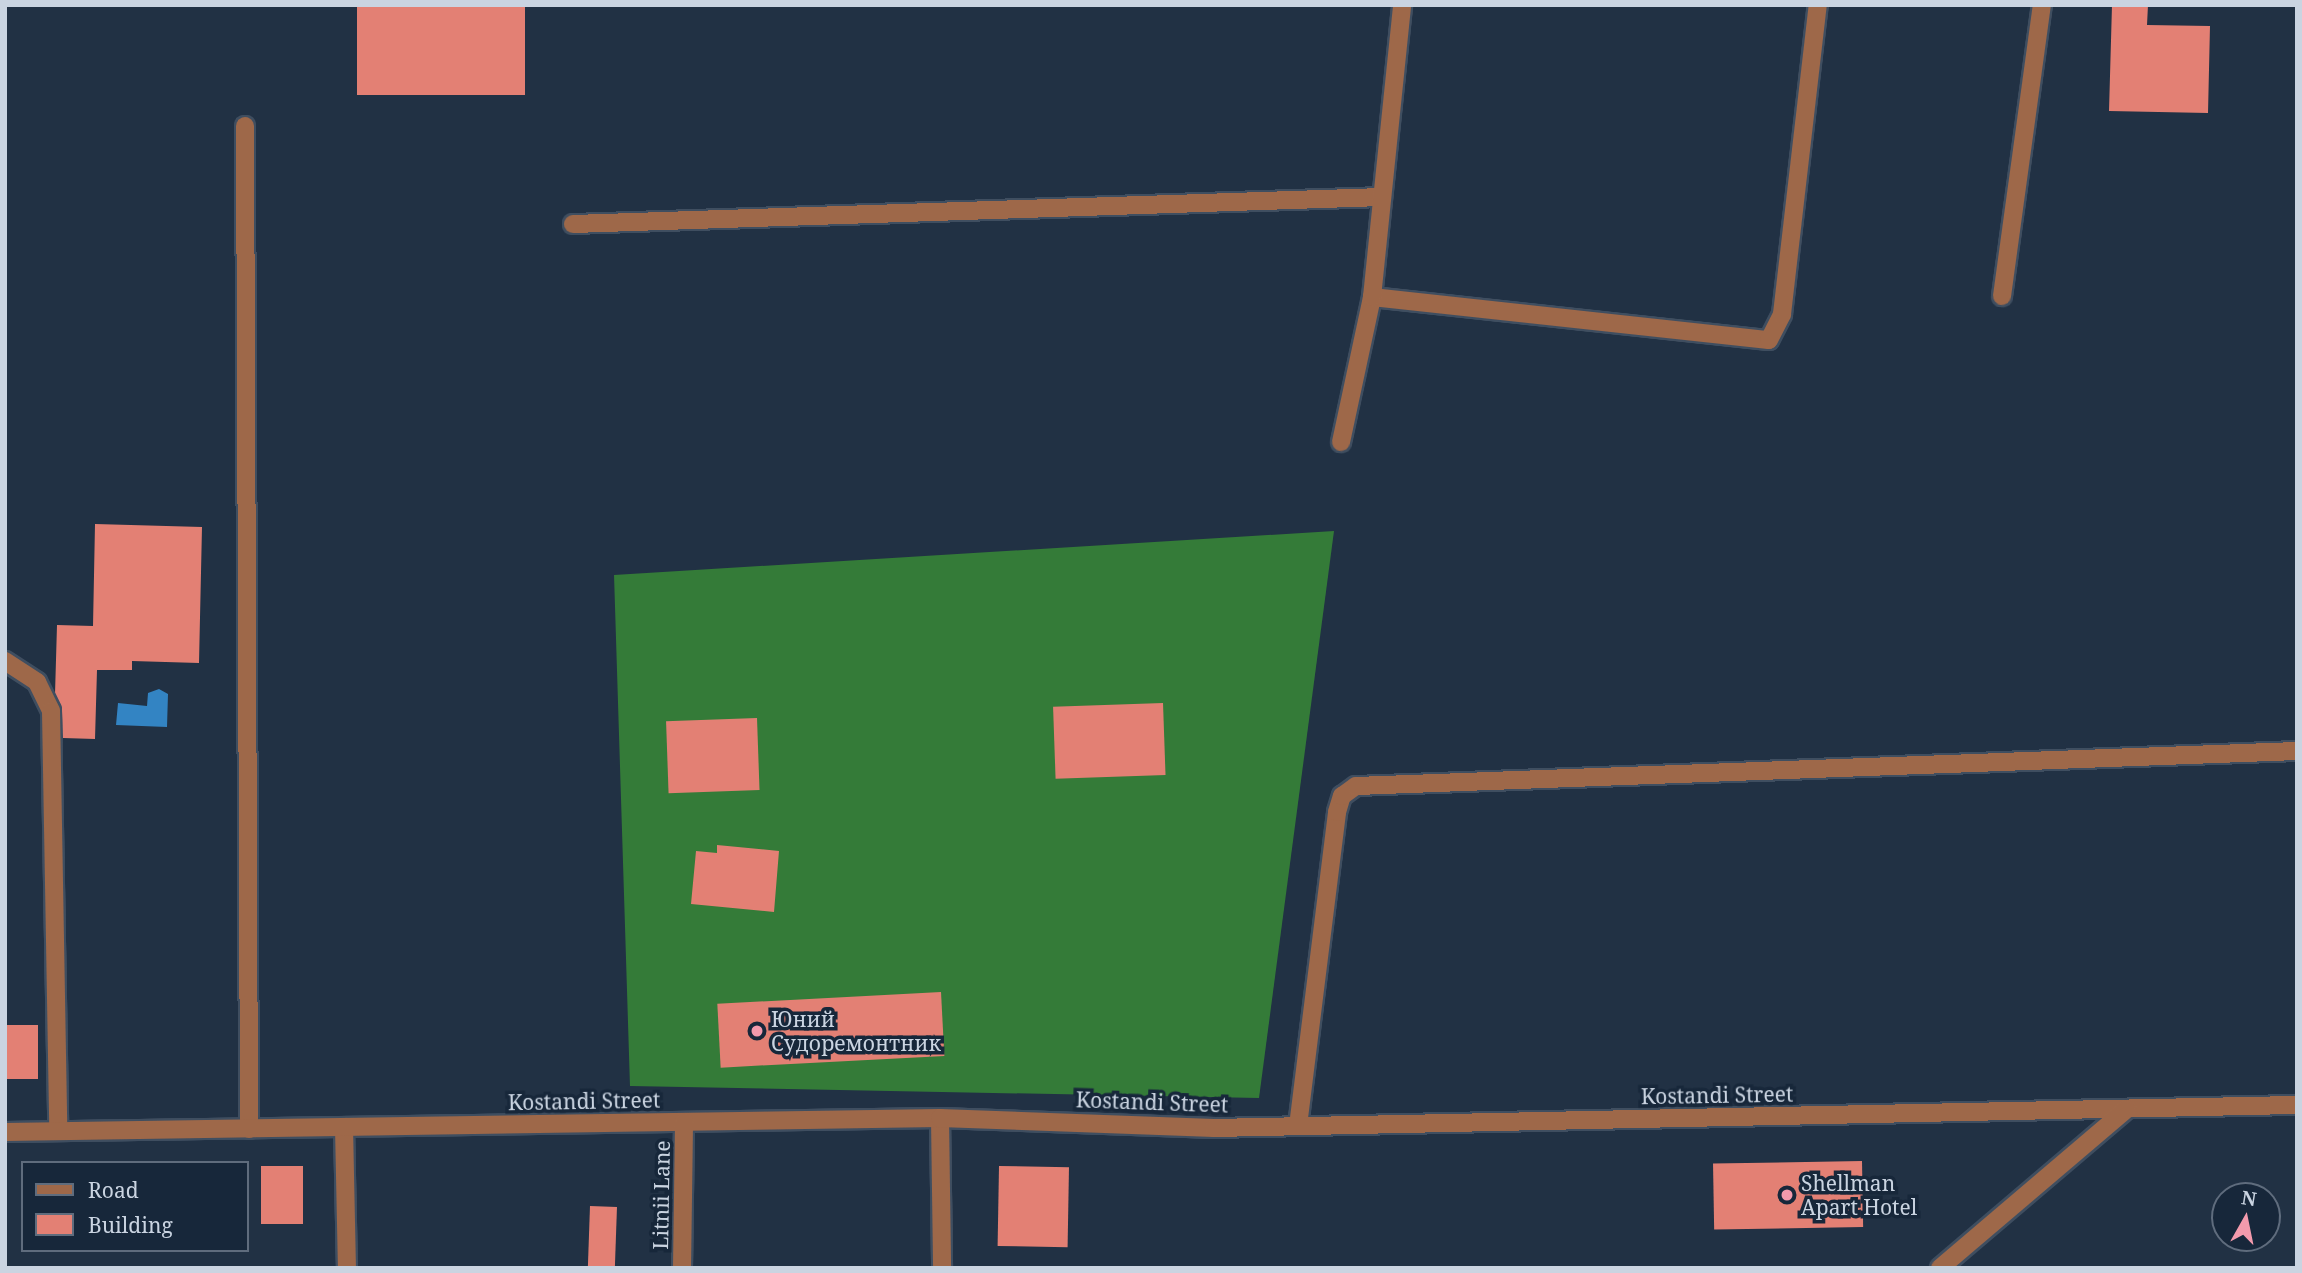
<!DOCTYPE html>
<html>
<head>
<meta charset="utf-8">
<style>
	body { margin:0 }
	#map { position:relative; width:2302px; height:1273px; overflow:hidden; background:#213144; font-family:"Noto Serif",serif }
	div>[style] { position:absolute }
	.forest>* { inset:0; background:#347b38 }
	.water>* { inset:0; background:#3384c3 }
	.building>* { inset:0; background:#e38074; transform-origin:0 0 }
	.roads { filter:drop-shadow(2px 0 #3f4e60) drop-shadow(-2px 0 #3f4e60) drop-shadow(0 2px #3f4e60) drop-shadow(0 -2px #3f4e60) }
	.minor>* { height:18px; margin:-9px; padding:0 9px; transform-origin:9px; border-radius:9px; background:#9e6849 }
	.dots>* { width:19px; height:19px; translate:-50% -50%; box-sizing:border-box; border:4px solid #17273a; border-radius:50% }
	span { translate:-50% -50%; white-space:nowrap; text-align:center; line-height:1.15; -webkit-text-stroke:7px #17273a; paint-order:stroke }
	.poi-label { font-size:21px; color:#cad4e1 }
	.left { translate:0 -50%; text-align:left }
	.street-label { font-size:21px; color:#cad4e1 }
	.frame { position:absolute; inset:0; border:7px solid #cad4e1; pointer-events:none }
	.legend { position:absolute; left:21px; top:1161px; width:228px; height:91px; box-sizing:border-box; background:#17273a; border:2px solid #5f6c7d; margin:0; padding:9px 12px; list-style:none; font-size:21px; color:#cad4e1 }
	.legend li { display:flex; align-items:center; gap:14px; height:35px }
	.legend b { width:35px; border:2px solid #5f6c7d }
	.north { position:absolute; left:2211px; top:1182px; width:70px; height:70px; box-sizing:border-box; background:#17273a; border:2px solid #5f6c7d; border-radius:50%; rotate:9deg; font-size:19px; font-weight:700; line-height:28px; text-align:center; color:#cad4e1 }
	.north::after { content:''; display:block; margin:auto; width:24px; height:32px; background:#f39aac; clip-path:polygon(50% 0,100% 100%,50% 72%,0 100%) }
</style>
</head>
<body>
<div id="map">
	<div class="forest">
		<i style="clip-path:polygon(1334px 531px,1259px 1098px,630px 1086px,614px 575px)"></i>
	</div>
	<div class="water">
		<i style="clip-path:polygon(159px 689px,168px 694px,167px 727px,116px 725px,118px 703px,147px 706px,148px 693px)"></i>
	</div>
	<div class="building">
		<i style="left:357px;top:5px;width:168px;height:90px"></i>
		<i style="clip-path:polygon(2112px 5px,2148px 5px,2147px 25px,2210px 26px,2208px 113px,2109px 111px)"></i>
		<i style="clip-path:polygon(95px 524px,202px 527px,199px 663px,132px 661px,132px 670px,97px 670px,95px 739px,63px 738px,55px 694px,57px 625px,93px 626px)"></i>
		<i style="left:1163px;top:703px;width:72px;height:110px;rotate:88deg"></i>
		<i style="left:757px;top:718px;width:72px;height:91px;rotate:88deg"></i>
		<i style="clip-path:polygon(717px 845px,779px 851px,774px 912px,691px 904px,696px 851px,717px 853px)"></i>
		<i style="left:941px;top:992px;width:64px;height:224px;rotate:87deg"></i>
		<i style="left:5px;top:1025px;width:33px;height:54px"></i>
		<i style="left:1862px;top:1161px;width:66px;height:149px;rotate:89deg"></i>
		<i style="left:303px;top:1166px;width:58px;height:42px;rotate:90deg"></i>
		<i style="left:999px;top:1166px;width:70px;height:80px;rotate:1deg"></i>
		<i style="left:590px;top:1206px;width:27px;height:62px;rotate:2deg"></i>
	</div>
	<div class="roads">
		<div class="minor">
			<i style="left:245px;top:126px;width:1003px;rotate:89.77deg"></i>
			<i style="left:573px;top:224px;width:809px;rotate:-1.91deg"></i>
			<i style="left:2002px;top:296px;width:294px;rotate:-82.2deg"></i>
			<i style="left:1372px;top:297px;width:399px;rotate:6.2deg"></i>
			<i style="left:1769px;top:340px;width:29px;rotate:-63deg"></i>
			<i style="left:1782px;top:314px;width:311px;rotate:-83.4deg"></i>
			<i style="left:1341px;top:442px;width:148px;rotate:-77.9deg"></i>
			<i style="left:1372px;top:297px;width:294px;rotate:-84.1deg"></i>
			<i style="left:5px;top:661px;width:38px;rotate:33deg"></i>
			<i style="left:37px;top:682px;width:32px;rotate:64deg"></i>
			<i style="left:51px;top:711px;width:420px;rotate:89deg"></i>
			<i style="left:940px;top:1118px;width:150px;rotate:89.2deg"></i>
			<i style="left:1298px;top:1126px;width:316px;rotate:-82.9deg"></i>
			<i style="left:1337px;top:812px;width:17px;rotate:-73deg"></i>
			<i style="left:1342px;top:796px;width:17px;rotate:-36deg"></i>
			<i style="left:1356px;top:786px;width:942px;rotate:-2.13deg"></i>
			<i style="left:344px;top:1127px;width:141px;rotate:88.8deg"></i>
			<i style="left:5px;top:1132px;width:935px;rotate:-0.86deg"></i>
			<i style="left:940px;top:1118px;width:274px;rotate:2.1deg"></i>
			<i style="left:1214px;top:1128px;width:1083px;rotate:-1.22deg"></i>
			<i style="left:682px;top:1268px;width:146px;rotate:-89.2deg"></i>
			<i style="left:1940px;top:1268px;width:245px;rotate:-40.4deg"></i>
		</div>
	</div>
	<div class="dots">
		<i style="left:757px;top:1031px;background:#f39aac"></i>
		<i style="left:1787px;top:1195px;background:#f39aac"></i>
	</div>
	<div class="poi-label">
		<span class="left" style="left:771px;top:1031px">Юний<br>Судоремонтник</span>
		<span class="left" style="left:1801px;top:1195px">Shellman<br>Apart Hotel</span>
	</div>
	<div class="street-label">
		<span style="left:1717px;top:1095px;rotate:-1deg">Kostandi Street</span>
		<span style="left:584px;top:1101px;rotate:-1deg">Kostandi Street</span>
		<span style="left:1152px;top:1102px;rotate:2deg">Kostandi Street</span>
		<span style="left:661px;top:1195px;rotate:-89deg">Litnii Lane</span>
	</div>
	<div class="frame"></div>
	<ul class="legend">
	<li><b style="height:9px;background:#9e6849"></b>Road</li>
	<li><b style="height:19px;background:#e38074"></b>Building</li>
	</ul>
	<div class="north">N</div>
</div>
</body>
</html>
